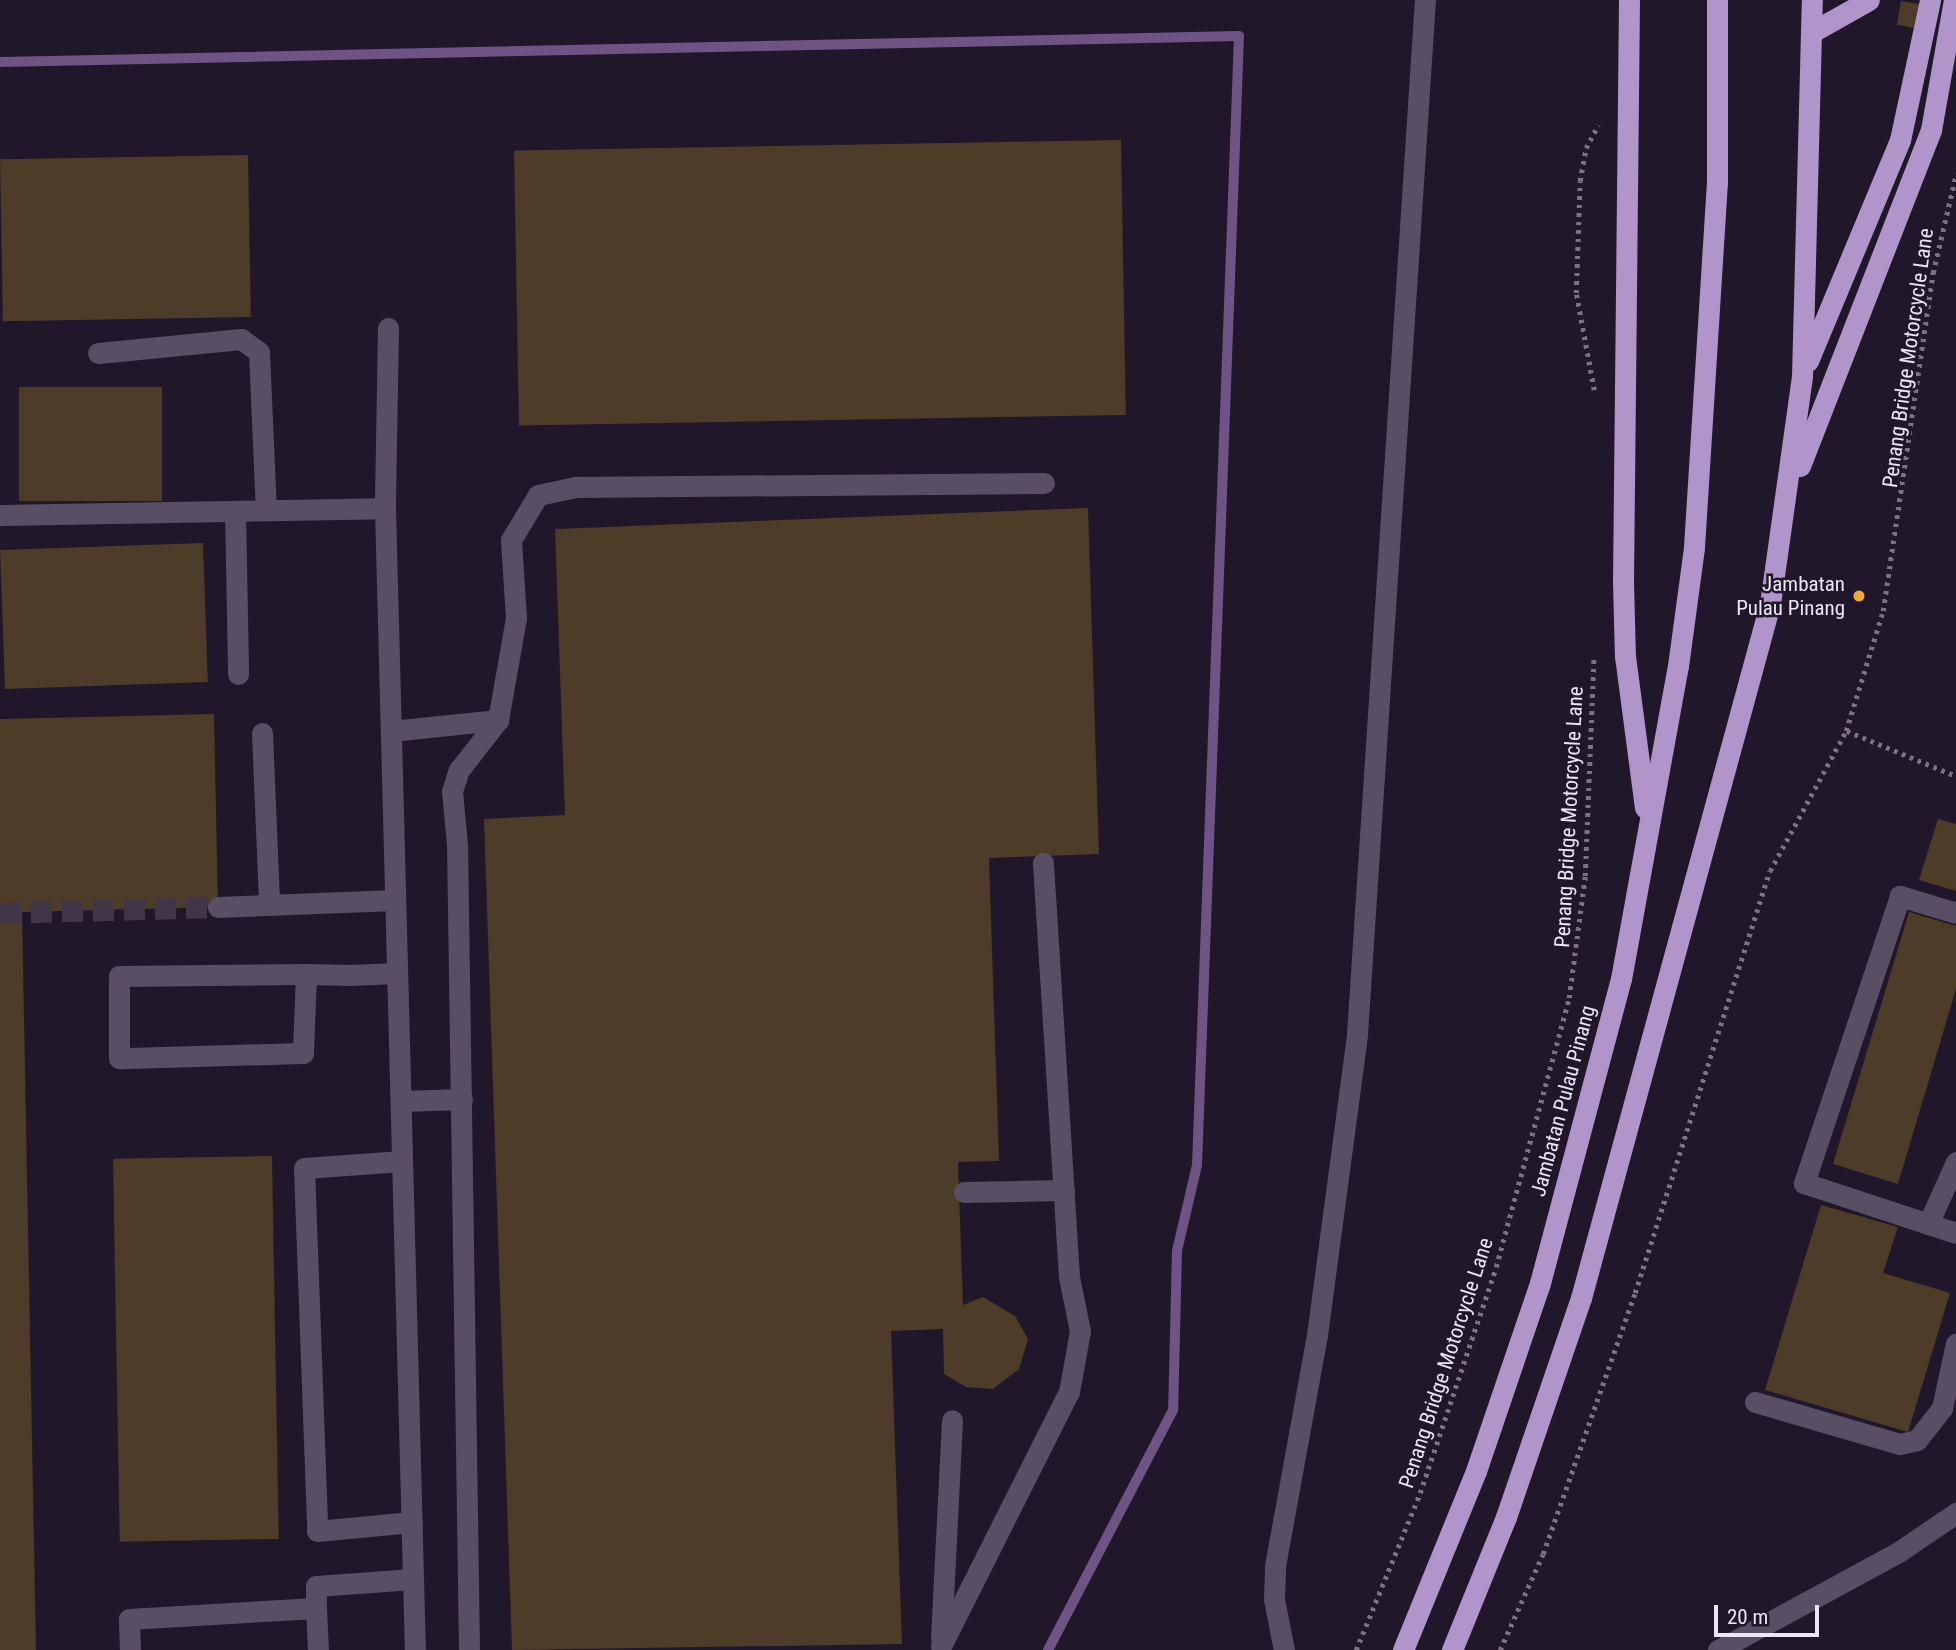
<!DOCTYPE html>
<html>
<head>
<meta charset="utf-8">
<style>
	body { margin:0 }
	#map { position:relative; width:1956px; height:1650px; overflow:hidden; background:#21172a; font-family:"Roboto Condensed",sans-serif }
	div>[style] { position:absolute }
	.stream>* { height:10px; margin:-5px; padding:0 5px; transform-origin:5px; border-radius:5px; background:#6d5484 }
	.building>* { inset:0; background:#4c3c28; transform-origin:0 0 }
	.minor-tunnel>* { height:21px; margin-top:-10.5px; transform-origin:0; background:repeating-linear-gradient(90deg,#403648 0 21px,transparent 0 31px) }
	.path>* { height:4.5px; margin-top:-2.25px; transform-origin:0; background:repeating-linear-gradient(90deg,#7b7283 0 3.5px,transparent 0 8.5px) }
	.minor>* { height:21px; margin:-10.5px; padding:0 10.5px; transform-origin:10.5px; border-radius:10.5px; background:#594f64 }
	.highway>* { height:21px; margin:-10.5px; padding:0 10.5px; transform-origin:10.5px; border-radius:10.5px; background:#b095ca }
	.dots>* { width:19px; height:19px; translate:-50% -50%; box-sizing:border-box; border:4px solid #21172a; border-radius:50% }
	span { translate:-50% -50%; white-space:nowrap; text-align:center; line-height:1.15; -webkit-text-stroke:5px #21172a; paint-order:stroke }
	.street-label { font-size:21px; color:#ede6f4 }
	.poi-label { font-size:21px; color:#ede6f4 }
	.right { translate:-100% -50%; text-align:right }
	.scale { position:absolute; left:1714px; top:1605px; width:105px; height:32px; box-sizing:border-box; border:4px solid #ede6f4; border-top:0; padding-left:9px; font-size:21px; line-height:24px; white-space:nowrap; color:#ede6f4; -webkit-text-stroke:5px #21172a; paint-order:stroke }
</style>
</head>
<body>
<div id="map">
	<div class="stream">
		<i style="left:0;top:62px;width:1239px;rotate:-1.2deg"></i>
		<i style="left:1239px;top:36px;width:1130px;rotate:92.13deg"></i>
		<i style="left:1197px;top:1165px;width:88px;rotate:103.1deg"></i>
		<i style="left:1177px;top:1251px;width:159px;rotate:91.4deg"></i>
		<i style="left:1173px;top:1410px;width:271px;rotate:117.5deg"></i>
	</div>
	<div class="building">
		<i style="left:1901px;top:1px;width:23px;height:24px;rotate:10deg"></i>
		<i style="left:1121px;top:140px;width:275px;height:607px;rotate:89deg"></i>
		<i style="left:248px;top:155px;width:162px;height:248px;rotate:89deg"></i>
		<i style="left:162px;top:387px;width:114px;height:143px;rotate:90deg"></i>
		<i style="clip-path:polygon(1088px 508px,1099px 854px,989px 858px,999px 1161px,958px 1162px,963px 1305px,983px 1297px,1015px 1316px,1028px 1339px,1019px 1369px,993px 1389px,966px 1387px,944px 1374px,943px 1329px,891px 1331px,902px 1644px,512px 1650px,484px 819px,565px 815px,555px 529px)"></i>
		<i style="left:203px;top:543px;width:139px;height:203px;rotate:88deg"></i>
		<i style="clip-path:polygon(214px 714px,218px 907px,22px 912px,36px 1650px,0 1650px,0 719px)"></i>
		<i style="clip-path:polygon(1938px 819px,1956px 824px,1956px 891px,1919px 880px)"></i>
		<i style="clip-path:polygon(1909px 912px,1956px 926px,1956px 989px,1898px 1184px,1833px 1164px)"></i>
		<i style="left:272px;top:1156px;width:383px;height:159px;rotate:89deg"></i>
		<i style="clip-path:polygon(1821px 1205px,1898px 1227px,1883px 1273px,1950px 1293px,1908px 1432px,1765px 1390px)"></i>
	</div>
	<div class="minor-tunnel">
		<i style="left:0;top:913px;width:218px;rotate:-1.6deg"></i>
	</div>
	<div class="path">
		<i style="left:1594px;top:390px;width:99px;rotate:-100.5deg"></i>
		<i style="left:1576px;top:293px;width:112px;rotate:-88deg"></i>
		<i style="left:1580px;top:181px;width:34px;rotate:-80deg"></i>
		<i style="left:1586px;top:148px;width:26px;rotate:-62deg"></i>
		<i style="left:1847px;top:731px;width:118px;rotate:22.4deg"></i>
		<i style="left:1356px;top:1650px;width:170px;rotate:-67.8deg"></i>
		<i style="left:1420px;top:1493px;width:238px;rotate:-71.4deg"></i>
		<i style="left:1496px;top:1267px;width:279px;rotate:-74.8deg"></i>
		<i style="left:1569px;top:998px;width:123px;rotate:-82.5deg"></i>
		<i style="left:1585px;top:876px;width:221px;rotate:-87.7deg"></i>
		<i style="left:1500px;top:1650px;width:105px;rotate:-65.9deg"></i>
		<i style="left:1543px;top:1554px;width:277px;rotate:-70.6deg"></i>
		<i style="left:1635px;top:1293px;width:443px;rotate:-72.3deg"></i>
		<i style="left:1770px;top:871px;width:159px;rotate:-61.5deg"></i>
		<i style="left:1846px;top:731px;width:126px;rotate:-72.9deg"></i>
		<i style="left:1883px;top:611px;width:342px;rotate:-81.6deg"></i>
		<i style="left:1933px;top:273px;width:102px;rotate:-76.9deg"></i>
	</div>
	<div class="minor">
		<i style="left:388px;top:328px;width:180px;rotate:91deg"></i>
		<i style="left:385px;top:508px;width:1142px;rotate:88.5deg"></i>
		<i style="left:98px;top:353px;width:144px;rotate:-5.6deg"></i>
		<i style="left:241px;top:339px;width:22px;rotate:36deg"></i>
		<i style="left:259px;top:352px;width:158px;rotate:87.5deg"></i>
		<i style="left:235px;top:511px;width:163px;rotate:88.9deg"></i>
		<i style="left:0;top:515px;width:385px;rotate:-1deg"></i>
		<i style="left:391px;top:731px;width:108px;rotate:-5.9deg"></i>
		<i style="left:498px;top:720px;width:104px;rotate:-80deg"></i>
		<i style="left:516px;top:618px;width:78px;rotate:-93.7deg"></i>
		<i style="left:511px;top:540px;width:52px;rotate:-59deg"></i>
		<i style="left:538px;top:495px;width:39px;rotate:-12deg"></i>
		<i style="left:576px;top:487px;width:468px;rotate:-0.5deg"></i>
		<i style="left:262px;top:733px;width:169px;rotate:87.6deg"></i>
		<i style="left:218px;top:907px;width:177px;rotate:-2.3deg"></i>
		<i style="left:1956px;top:913px;width:59px;rotate:-163.1deg"></i>
		<i style="left:1900px;top:896px;width:303px;rotate:108.5deg"></i>
		<i style="left:1804px;top:1183px;width:160px;rotate:18.2deg"></i>
		<i style="left:306px;top:974px;width:79px;rotate:92.2deg"></i>
		<i style="left:303px;top:1053px;width:184px;rotate:178.4deg"></i>
		<i style="left:119px;top:1058px;width:82px;rotate:-90deg"></i>
		<i style="left:119px;top:976px;width:187px;rotate:-0.6deg"></i>
		<i style="left:306px;top:974px;width:44px;rotate:1.3deg"></i>
		<i style="left:350px;top:975px;width:47px;rotate:-2.4deg"></i>
		<i style="left:401px;top:1101px;width:61px;rotate:-1.9deg"></i>
		<i style="left:402px;top:1161px;width:98px;rotate:175.9deg"></i>
		<i style="left:304px;top:1168px;width:363px;rotate:87.9deg"></i>
		<i style="left:317px;top:1531px;width:95px;rotate:-5.4deg"></i>
		<i style="left:964px;top:1192px;width:100px;rotate:-1.1deg"></i>
		<i style="left:1928px;top:1224px;width:68px;rotate:-65.7deg"></i>
		<i style="left:1755px;top:1402px;width:151px;rotate:16.2deg"></i>
		<i style="left:1900px;top:1444px;width:17px;rotate:-13deg"></i>
		<i style="left:1917px;top:1440px;width:41px;rotate:-52deg"></i>
		<i style="left:1942px;top:1408px;width:66px;rotate:-77.8deg"></i>
		<i style="left:316px;top:1608px;width:22px;rotate:-90deg"></i>
		<i style="left:316px;top:1586px;width:97px;rotate:-4.1deg"></i>
		<i style="left:941px;top:1638px;width:218px;rotate:-87.1deg"></i>
		<i style="left:941px;top:1646px;width:284px;rotate:-63.3deg"></i>
		<i style="left:1069px;top:1392px;width:62px;rotate:-79.8deg"></i>
		<i style="left:1080px;top:1331px;width:55px;rotate:-101.5deg"></i>
		<i style="left:1069px;top:1277px;width:415px;rotate:-93.6deg"></i>
		<i style="left:130px;top:1650px;width:31px;rotate:-92deg"></i>
		<i style="left:129px;top:1619px;width:187px;rotate:-3.4deg"></i>
		<i style="left:316px;top:1608px;width:42px;rotate:87.3deg"></i>
		<i style="left:469px;top:1650px;width:805px;rotate:-90.85deg"></i>
		<i style="left:457px;top:845px;width:54px;rotate:-95.3deg"></i>
		<i style="left:452px;top:791px;width:22px;rotate:-72deg"></i>
		<i style="left:459px;top:770px;width:63px;rotate:-52deg"></i>
		<i style="left:1284px;top:1650px;width:52px;rotate:-101.1deg"></i>
		<i style="left:1274px;top:1599px;width:33px;rotate:-88deg"></i>
		<i style="left:1275px;top:1566px;width:235px;rotate:-79.7deg"></i>
		<i style="left:1317px;top:1335px;width:304px;rotate:-82.4deg"></i>
		<i style="left:1357px;top:1034px;width:1036px;rotate:-86.24deg"></i>
		<i style="left:1718px;top:1650px;width:207px;rotate:-28.5deg"></i>
		<i style="left:1900px;top:1551px;width:68px;rotate:-34.2deg"></i>
	</div>
	<div class="highway">
		<i style="left:1629px;top:0;width:582px;rotate:90.59deg"></i>
		<i style="left:1623px;top:582px;width:74px;rotate:88.5deg"></i>
		<i style="left:1625px;top:656px;width:153px;rotate:82.5deg"></i>
		<i style="left:1812px;top:32px;width:65px;rotate:-29.3deg"></i>
		<i style="left:1808px;top:361px;width:239px;rotate:-67.4deg"></i>
		<i style="left:1900px;top:140px;width:143px;rotate:-77.9deg"></i>
		<i style="left:1800px;top:466px;width:361px;rotate:-68.7deg"></i>
		<i style="left:1931px;top:130px;width:132px;rotate:-80deg"></i>
		<i style="left:1403px;top:1650px;width:193px;rotate:-67.8deg"></i>
		<i style="left:1476px;top:1471px;width:199px;rotate:-71.2deg"></i>
		<i style="left:1540px;top:1283px;width:315px;rotate:-75.1deg"></i>
		<i style="left:1621px;top:979px;width:318px;rotate:-79.7deg"></i>
		<i style="left:1678px;top:666px;width:120px;rotate:-82.3deg"></i>
		<i style="left:1694px;top:547px;width:366px;rotate:-86.4deg"></i>
		<i style="left:1717px;top:182px;width:182px;rotate:-90deg"></i>
		<i style="left:1452px;top:1650px;width:144px;rotate:-67.9deg"></i>
		<i style="left:1506px;top:1517px;width:231px;rotate:-71.1deg"></i>
		<i style="left:1581px;top:1298px;width:719px;rotate:-74.77deg"></i>
		<i style="left:1770px;top:604px;width:230px;rotate:-82deg"></i>
		<i style="left:1802px;top:376px;width:376px;rotate:-88.5deg"></i>
	</div>
	<div class="dots">
		<i style="left:1859px;top:596px;background:#eda83c"></i>
	</div>
	<div class="street-label">
		<span style="left:1908px;top:358px;rotate:-82deg">Penang Bridge Motorcycle Lane</span>
		<span style="left:1569px;top:817px;rotate:-87deg">Penang Bridge Motorcycle Lane</span>
		<span style="left:1563px;top:1101px;rotate:-75deg">Jambatan Pulau Pinang</span>
		<span style="left:1446px;top:1363px;rotate:-72deg">Penang Bridge Motorcycle Lane</span>
	</div>
	<div class="poi-label">
		<span class="right" style="left:1845px;top:596px">Jambatan<br>Pulau Pinang</span>
	</div>
	<div class="scale">20 m</div>
</div>
</body>
</html>
